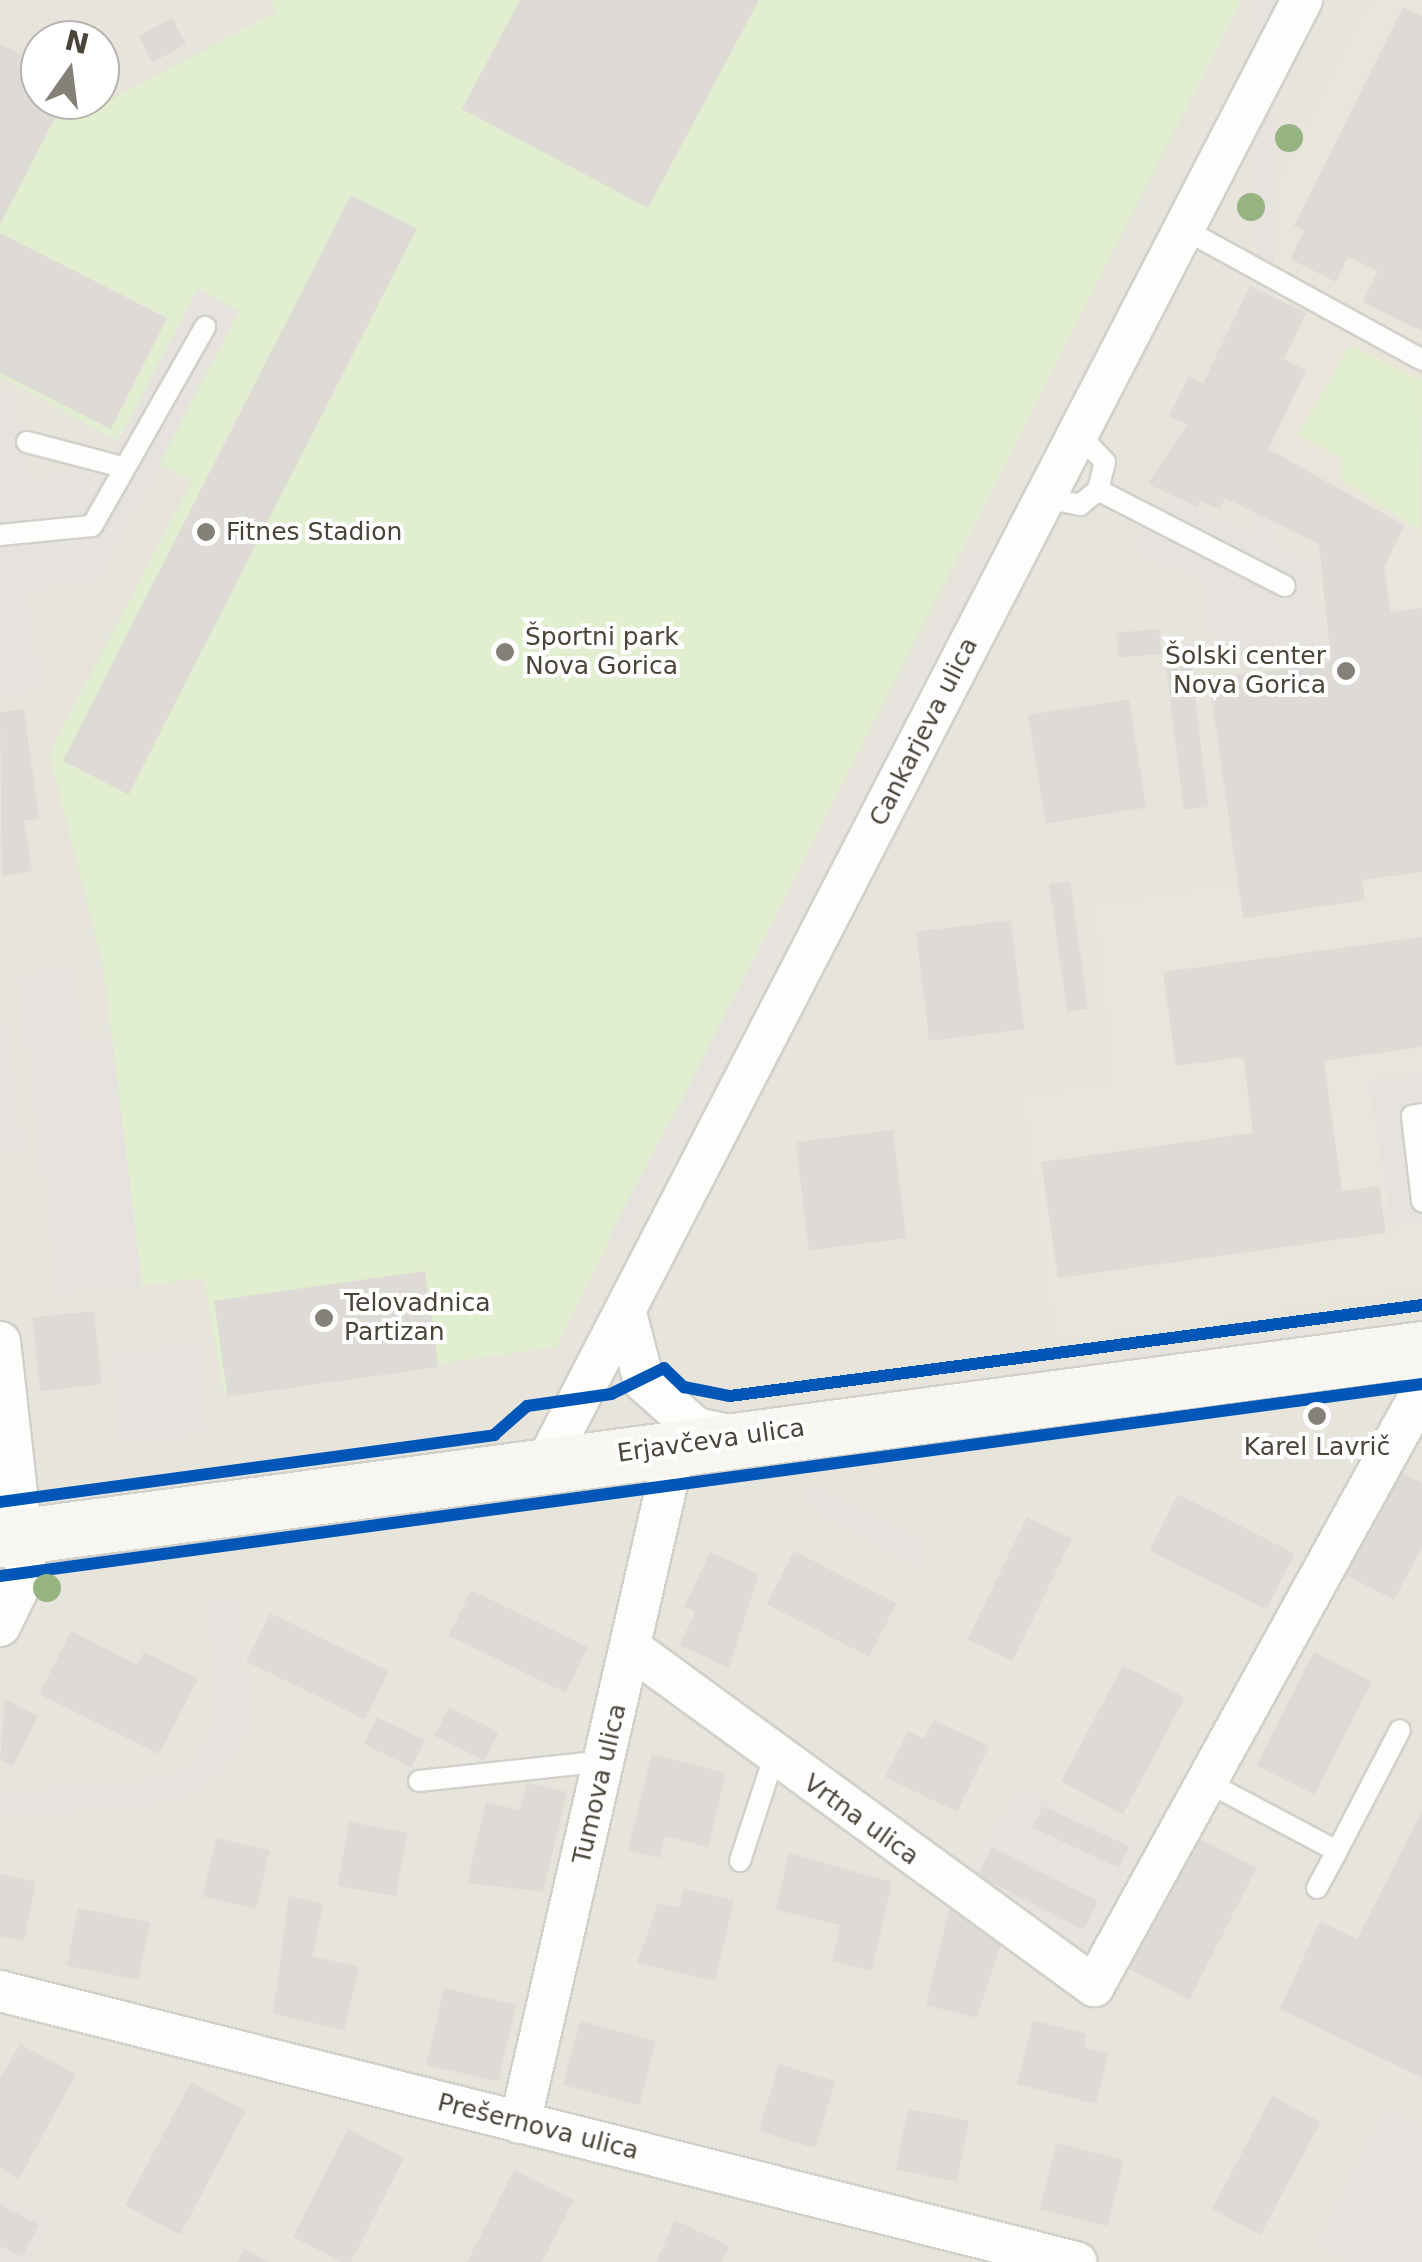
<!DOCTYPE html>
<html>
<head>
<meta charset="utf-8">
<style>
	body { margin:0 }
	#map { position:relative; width:1422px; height:2262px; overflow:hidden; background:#f4f2ee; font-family:"DejaVu Sans",sans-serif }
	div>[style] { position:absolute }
	.residential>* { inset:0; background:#e7e4dc }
	.industrial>* { inset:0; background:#e6e2de }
	.education>* { inset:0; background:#eae5da }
	.green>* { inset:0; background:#e1eecf }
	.parking>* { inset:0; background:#e6e3df; transform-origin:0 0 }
	.building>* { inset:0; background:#dedbd6; transform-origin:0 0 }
	.roads { filter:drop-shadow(2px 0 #d2d0cb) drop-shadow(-2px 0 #d2d0cb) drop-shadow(0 2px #d2d0cb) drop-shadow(0 -2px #d2d0cb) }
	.service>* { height:20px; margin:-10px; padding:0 10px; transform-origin:10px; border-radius:10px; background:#fdfdfc }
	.minor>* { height:40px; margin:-20px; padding:0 20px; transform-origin:20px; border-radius:20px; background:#fdfdfc }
	.secondary>* { height:55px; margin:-27.5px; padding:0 27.5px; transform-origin:27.5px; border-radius:27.5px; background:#f7f6f1 }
	.cycleway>* { height:12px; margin:-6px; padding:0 6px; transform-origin:6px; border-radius:6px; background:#0057b8 }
	.trees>* { width:28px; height:28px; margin:-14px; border-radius:50%; background:#96b382 }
	.dots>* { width:28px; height:28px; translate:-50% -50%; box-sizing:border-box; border:5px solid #fff; border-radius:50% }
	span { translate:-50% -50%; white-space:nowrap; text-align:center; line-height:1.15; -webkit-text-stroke:8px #fff; paint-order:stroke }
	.poi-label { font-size:25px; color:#4b4439 }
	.left { translate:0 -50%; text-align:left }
	.right { translate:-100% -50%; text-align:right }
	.street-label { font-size:25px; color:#4b4439 }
	.north { position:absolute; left:20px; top:20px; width:100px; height:100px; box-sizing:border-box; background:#fff; border:2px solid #b7b4b0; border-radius:50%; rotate:14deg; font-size:28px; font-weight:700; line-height:40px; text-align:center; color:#4b4439 }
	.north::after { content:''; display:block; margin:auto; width:35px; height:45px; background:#868178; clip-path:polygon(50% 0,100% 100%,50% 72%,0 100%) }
</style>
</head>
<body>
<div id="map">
	<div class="residential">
		<i style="clip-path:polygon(evenodd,0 0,1422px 0,1422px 2262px,0 2262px,0 0,40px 40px,100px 40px,100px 100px,40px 100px,40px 40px)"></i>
	</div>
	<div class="industrial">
		<i style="clip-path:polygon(1020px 1786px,1140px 1844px,1088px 1945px,968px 1873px)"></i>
		<i style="clip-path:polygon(0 2198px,50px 2222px,29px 2262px,0 2262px)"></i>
	</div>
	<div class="education">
		<i style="clip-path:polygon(1372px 0,1422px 0,1422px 1289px,1055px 1342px,1023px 1095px,1114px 1084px,1095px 905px,1238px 883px,1209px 679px,1331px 662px,1316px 559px,1346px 488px,1268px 449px,1306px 371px,1284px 359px,1306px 313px,1250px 286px,1252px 237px)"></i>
	</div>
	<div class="green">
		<i style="clip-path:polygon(271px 0,1241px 0,556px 1347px,224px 1394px,204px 1278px,142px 1285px,103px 964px,49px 754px,192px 481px,0 376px,0 44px,40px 100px,112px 99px,277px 12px)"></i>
		<i style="clip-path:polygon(1350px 345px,1422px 380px,1420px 531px,1342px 480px,1341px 458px,1297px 435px)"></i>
	</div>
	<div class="parking">
		<i style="left:1256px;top:0;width:18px;height:562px"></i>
		<i style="clip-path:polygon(198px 289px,239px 311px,99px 579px,26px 592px,42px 689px,0 696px,0 395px,14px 392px,29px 479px,87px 470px,91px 492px)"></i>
		<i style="clip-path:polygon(1169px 497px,1309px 560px,1323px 654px,1216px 669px,1207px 584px,1130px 549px)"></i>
		<i style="left:974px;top:550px;width:15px;height:778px;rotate:28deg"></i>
		<i style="clip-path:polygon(72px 968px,81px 1040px,112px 1036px,142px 1285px,58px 1294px,19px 974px)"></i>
		<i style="clip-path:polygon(0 994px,24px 1153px,0 1156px)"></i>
		<i style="clip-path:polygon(1422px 1073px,1422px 1222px,1392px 1227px,1368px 1080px)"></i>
		<i style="left:1313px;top:1330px;width:15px;height:374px;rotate:82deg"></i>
		<i style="left:196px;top:1344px;width:90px;height:83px;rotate:84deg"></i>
		<i style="clip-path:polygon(811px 1486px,918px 1537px,920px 1568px,812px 1510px)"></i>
		<i style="clip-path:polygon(238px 1596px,249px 1730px,223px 1771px,178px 1802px,0 1819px,0 1792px,168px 1778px,199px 1757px,219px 1717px,208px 1599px)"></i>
		<i style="clip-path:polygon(1385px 2108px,1422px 2126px,1422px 2262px,1352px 2262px,1318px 2246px)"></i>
	</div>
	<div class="building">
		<i style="clip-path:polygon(520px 0,759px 0,648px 208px,462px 109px)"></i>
		<i style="clip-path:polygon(1403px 7px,1422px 16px,1422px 331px,1363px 302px,1378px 271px,1348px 257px,1336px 282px,1290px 259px,1304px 231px,1294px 226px)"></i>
		<i style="left:172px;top:18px;width:30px;height:38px;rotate:62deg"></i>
		<i style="clip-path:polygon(0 44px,40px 64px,40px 100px,64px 100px,0 225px)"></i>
		<i style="left:351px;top:195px;width:74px;height:635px;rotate:27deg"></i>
		<i style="clip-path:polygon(0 233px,167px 318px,111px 429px,0 373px)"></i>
		<i style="clip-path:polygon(1250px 286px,1306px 313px,1284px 359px,1306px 371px,1268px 449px,1404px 525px,1384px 568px,1391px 612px,1422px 608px,1422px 872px,1362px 880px,1365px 900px,1243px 918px,1209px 679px,1331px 662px,1319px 544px,1225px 498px,1219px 510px,1200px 500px,1197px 507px,1148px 484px,1187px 425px,1169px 416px,1189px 376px,1203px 383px)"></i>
		<i style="left:1159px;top:629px;width:25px;height:43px;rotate:85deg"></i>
		<i style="left:1190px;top:655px;width:153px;height:25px;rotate:83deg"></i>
		<i style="left:1129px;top:699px;width:110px;height:102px;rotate:81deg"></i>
		<i style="clip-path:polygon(24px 709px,39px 819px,24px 821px,32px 871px,2px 876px,0 712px)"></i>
		<i style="left:1070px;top:881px;width:129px;height:21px;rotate:82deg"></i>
		<i style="left:1011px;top:920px;width:110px;height:96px;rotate:83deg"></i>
		<i style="clip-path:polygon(1422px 937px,1422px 1047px,1324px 1061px,1342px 1191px,1379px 1186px,1386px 1233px,1058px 1278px,1041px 1162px,1253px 1133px,1243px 1057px,1176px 1066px,1163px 972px)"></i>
		<i style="left:893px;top:1130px;width:109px;height:98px;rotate:83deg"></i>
		<i style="left:425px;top:1271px;width:97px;height:213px;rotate:82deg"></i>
		<i style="left:94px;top:1311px;width:74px;height:62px;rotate:84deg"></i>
		<i style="clip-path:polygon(1395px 1469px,1422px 1483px,1422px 1547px,1394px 1600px,1340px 1572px)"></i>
		<i style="left:1178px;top:1494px;width:131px;height:63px;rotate:27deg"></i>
		<i style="left:1027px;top:1517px;width:50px;height:136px;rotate:26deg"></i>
		<i style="left:794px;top:1551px;width:115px;height:60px;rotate:27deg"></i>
		<i style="clip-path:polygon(710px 1552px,759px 1574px,729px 1668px,680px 1645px,695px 1612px,684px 1607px)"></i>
		<i style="left:471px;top:1590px;width:130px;height:51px;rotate:26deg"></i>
		<i style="left:270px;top:1613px;width:132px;height:54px;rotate:26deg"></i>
		<i style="clip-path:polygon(71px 1631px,137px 1665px,144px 1652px,198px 1679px,159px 1754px,39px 1694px)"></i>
		<i style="left:1314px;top:1652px;width:65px;height:127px;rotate:27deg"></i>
		<i style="left:1123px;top:1665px;width:70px;height:132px;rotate:28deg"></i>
		<i style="clip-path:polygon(5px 1699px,38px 1716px,13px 1766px,0 1760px)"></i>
		<i style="left:449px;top:1707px;width:56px;height:32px;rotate:27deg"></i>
		<i style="left:377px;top:1717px;width:53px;height:30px;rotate:26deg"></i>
		<i style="clip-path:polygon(934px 1720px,989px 1746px,957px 1812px,885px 1777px,908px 1731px,924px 1739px)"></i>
		<i style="clip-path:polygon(652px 1754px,726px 1773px,708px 1847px,665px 1836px,660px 1858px,628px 1850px)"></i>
		<i style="clip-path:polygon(527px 1783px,567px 1792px,543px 1892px,467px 1883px,486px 1802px,520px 1810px)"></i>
		<i style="left:1043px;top:1806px;width:95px;height:24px;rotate:25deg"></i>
		<i style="clip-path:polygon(1422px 1811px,1422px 2078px,1280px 2009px,1320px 1921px,1357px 1939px)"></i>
		<i style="left:349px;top:1822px;width:59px;height:65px;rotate:10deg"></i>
		<i style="left:1196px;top:1837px;width:68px;height:148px;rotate:27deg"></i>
		<i style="left:216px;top:1838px;width:55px;height:60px;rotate:13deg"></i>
		<i style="left:992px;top:1847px;width:119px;height:32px;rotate:27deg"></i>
		<i style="clip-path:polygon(789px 1853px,892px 1882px,872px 1971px,832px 1961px,840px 1925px,776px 1910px)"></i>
		<i style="clip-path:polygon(0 1874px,36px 1882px,24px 1941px,0 1936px)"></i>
		<i style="clip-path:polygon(684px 1889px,734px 1900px,715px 1981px,637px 1963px,658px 1903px,680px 1908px)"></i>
		<i style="clip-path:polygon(289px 1896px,324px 1904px,312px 1956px,359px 1967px,344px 2030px,273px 2014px)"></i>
		<i style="clip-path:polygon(950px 1906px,1001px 1944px,977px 2018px,926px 2005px)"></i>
		<i style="left:78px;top:1908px;width:73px;height:59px;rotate:11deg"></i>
		<i style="left:444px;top:1988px;width:74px;height:79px;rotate:13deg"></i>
		<i style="clip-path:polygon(1033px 2020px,1087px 2034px,1084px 2047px,1109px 2054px,1096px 2104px,1017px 2084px)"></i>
		<i style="left:580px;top:2021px;width:79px;height:66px;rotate:15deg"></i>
		<i style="clip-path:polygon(20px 2044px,76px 2074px,19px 2179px,0 2168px,0 2079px)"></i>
		<i style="left:779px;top:2064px;width:59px;height:70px;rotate:17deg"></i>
		<i style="left:191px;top:2082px;width:62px;height:140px;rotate:28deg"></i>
		<i style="left:1272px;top:2096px;width:55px;height:128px;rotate:28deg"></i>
		<i style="left:908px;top:2109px;width:62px;height:62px;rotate:11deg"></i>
		<i style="clip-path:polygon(348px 2129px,404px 2158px,351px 2262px,342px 2262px,293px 2237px)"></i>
		<i style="left:1056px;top:2143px;width:70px;height:68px;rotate:14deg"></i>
		<i style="clip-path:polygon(514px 2170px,574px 2200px,542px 2262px,467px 2262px)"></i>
		<i style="clip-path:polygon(0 2205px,39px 2225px,22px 2257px,0 2246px)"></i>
		<i style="clip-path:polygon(675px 2220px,730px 2246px,722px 2262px,656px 2262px)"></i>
		<i style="clip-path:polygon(244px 2249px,269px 2262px,237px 2262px)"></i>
	</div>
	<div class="roads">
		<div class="service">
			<i style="left:1184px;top:229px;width:272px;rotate:28.8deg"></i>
			<i style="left:27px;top:442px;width:98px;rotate:14.7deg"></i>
			<i style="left:1098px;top:490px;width:210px;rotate:27.2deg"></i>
			<i style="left:1045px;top:498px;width:36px;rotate:11deg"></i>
			<i style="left:1080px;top:505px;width:23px;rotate:-40deg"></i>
			<i style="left:1098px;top:490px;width:29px;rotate:-76deg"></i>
			<i style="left:1105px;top:462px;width:40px;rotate:-133deg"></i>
			<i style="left:0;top:535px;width:92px;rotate:-5.6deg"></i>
			<i style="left:92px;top:526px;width:229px;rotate:-60.4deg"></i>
			<i style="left:1422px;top:1114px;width:10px;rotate:169deg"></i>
			<i style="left:1412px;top:1116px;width:86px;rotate:83.3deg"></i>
			<i style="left:419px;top:1781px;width:187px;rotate:-6.1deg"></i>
			<i style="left:1207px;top:1782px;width:147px;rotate:28deg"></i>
			<i style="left:1337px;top:1851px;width:42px;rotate:118.4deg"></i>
			<i style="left:1337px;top:1851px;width:136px;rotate:-62.5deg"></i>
			<i style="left:740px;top:1861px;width:109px;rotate:-71.9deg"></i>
		</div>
		<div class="minor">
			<i style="left:626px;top:1313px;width:71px;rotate:75.4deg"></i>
			<i style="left:644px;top:1382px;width:69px;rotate:41.5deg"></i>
			<i style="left:696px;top:1428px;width:35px;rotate:12deg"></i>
			<i style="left:0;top:1342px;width:232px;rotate:83.6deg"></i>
			<i style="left:26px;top:1573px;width:59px;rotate:116.1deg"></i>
			<i style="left:546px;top:1463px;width:1647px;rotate:-62.67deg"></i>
			<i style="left:632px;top:1649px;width:572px;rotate:36.11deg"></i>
			<i style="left:1094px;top:1986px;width:679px;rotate:-61.13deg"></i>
			<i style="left:0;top:1991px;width:1110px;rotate:14.14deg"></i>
			<i style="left:520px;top:2123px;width:696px;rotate:-77.04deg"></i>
		</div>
		<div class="secondary">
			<i style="left:0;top:1539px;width:1435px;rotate:-7.61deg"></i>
		</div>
	</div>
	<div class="cycleway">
		<i style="left:0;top:1502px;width:499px;rotate:-7.7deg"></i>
		<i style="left:494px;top:1435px;width:44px;rotate:-41.3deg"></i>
		<i style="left:527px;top:1406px;width:85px;rotate:-8.1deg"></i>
		<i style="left:611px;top:1394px;width:59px;rotate:-26.1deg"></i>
		<i style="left:664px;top:1368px;width:28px;rotate:44deg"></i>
		<i style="left:684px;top:1387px;width:47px;rotate:11.1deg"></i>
		<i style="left:730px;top:1396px;width:698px;rotate:-7.49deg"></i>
		<i style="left:0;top:1576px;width:1435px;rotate:-7.69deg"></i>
	</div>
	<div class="trees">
		<i style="left:1289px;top:138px"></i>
		<i style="left:1251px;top:207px"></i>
		<i style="left:47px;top:1588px"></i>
	</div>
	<div class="dots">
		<i style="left:206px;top:532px;background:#868178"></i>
		<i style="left:505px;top:652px;background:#868178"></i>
		<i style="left:1346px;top:671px;background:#868178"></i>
		<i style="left:324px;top:1318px;background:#868178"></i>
		<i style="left:1317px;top:1416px;background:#868178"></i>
	</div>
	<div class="poi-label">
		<span class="left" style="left:226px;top:532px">Fitnes Stadion</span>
		<span class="left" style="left:525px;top:652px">Športni park<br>Nova Gorica</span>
		<span class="right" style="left:1326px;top:671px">Šolski center<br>Nova Gorica</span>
		<span class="left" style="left:344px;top:1318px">Telovadnica<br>Partizan</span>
		<span style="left:1317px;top:1447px">Karel Lavrič</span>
	</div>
	<div class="street-label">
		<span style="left:924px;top:732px;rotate:-63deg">Cankarjeva ulica</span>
		<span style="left:711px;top:1441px;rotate:-8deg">Erjavčeva ulica</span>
		<span style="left:600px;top:1784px;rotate:-77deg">Tumova ulica</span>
		<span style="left:861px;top:1820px;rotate:36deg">Vrtna ulica</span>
		<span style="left:538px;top:2127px;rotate:14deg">Prešernova ulica</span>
	</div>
	<div class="north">N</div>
</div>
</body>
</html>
